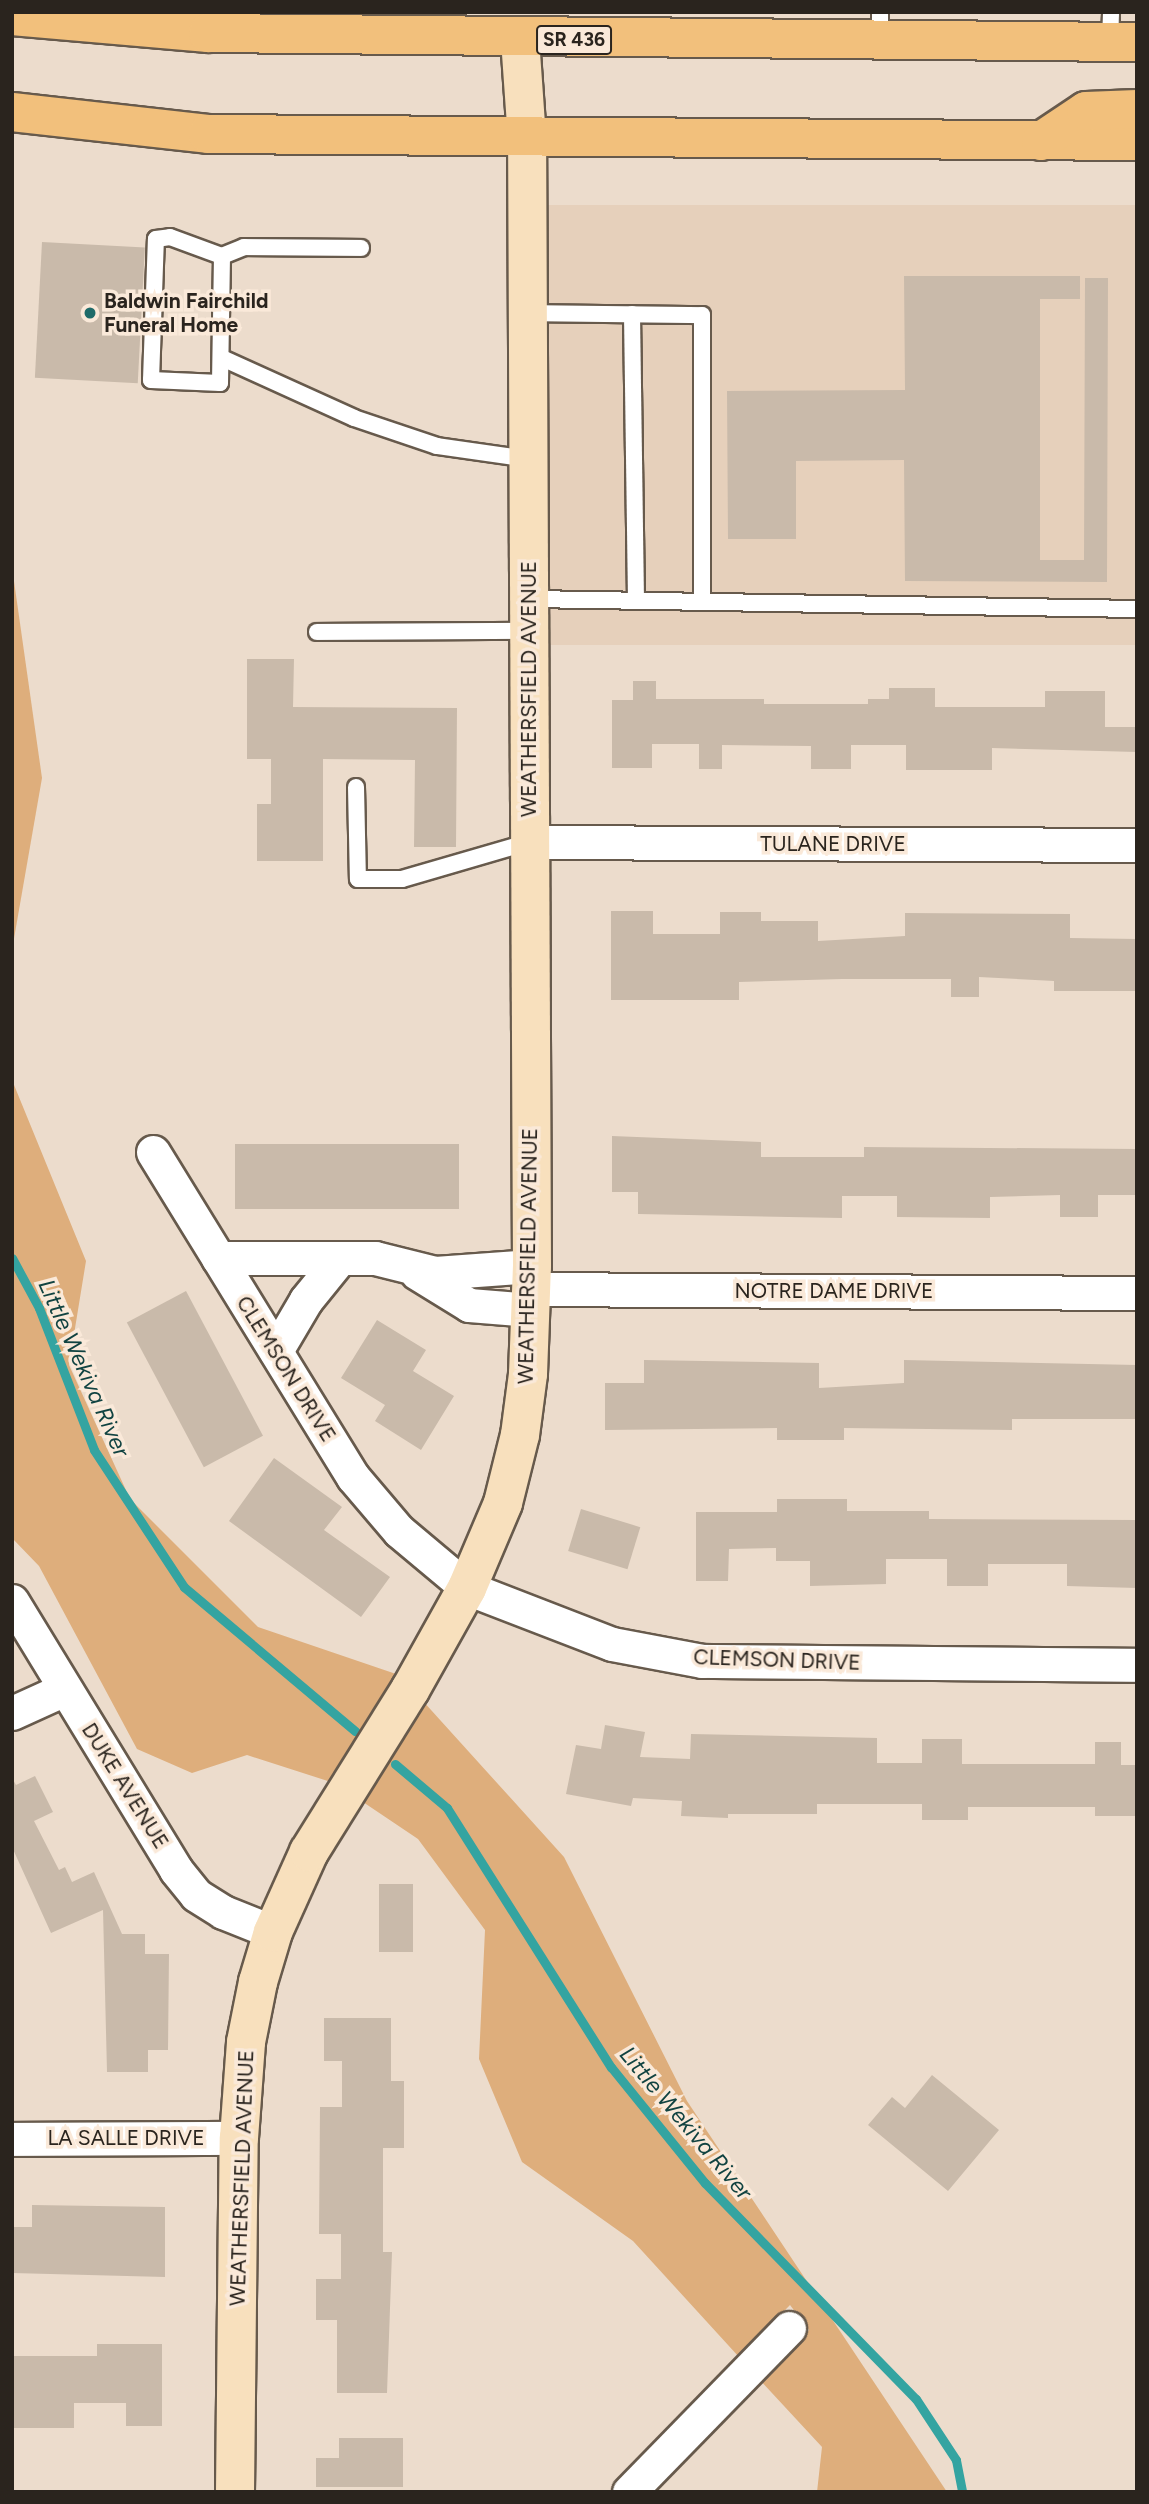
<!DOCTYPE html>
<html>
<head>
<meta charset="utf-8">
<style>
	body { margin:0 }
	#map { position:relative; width:1149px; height:2504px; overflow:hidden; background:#ecdccc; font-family:Figtree,sans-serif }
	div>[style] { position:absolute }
	.built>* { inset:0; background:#e6d0bb; transform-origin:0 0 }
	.green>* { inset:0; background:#deae7c }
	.stream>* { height:9px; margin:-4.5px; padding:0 4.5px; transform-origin:4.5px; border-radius:4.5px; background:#34a4a1 }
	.building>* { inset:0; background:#c9baaa; transform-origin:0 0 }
	.roads { filter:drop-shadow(2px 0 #675a4c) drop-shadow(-2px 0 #675a4c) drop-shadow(0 2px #675a4c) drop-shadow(0 -2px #675a4c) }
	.lane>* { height:16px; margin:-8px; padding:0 8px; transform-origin:8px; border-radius:8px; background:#fff }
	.street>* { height:33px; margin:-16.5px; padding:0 16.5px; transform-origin:16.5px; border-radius:16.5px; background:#fff }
	.secondary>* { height:38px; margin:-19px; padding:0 19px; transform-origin:19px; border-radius:19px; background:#f8e0bd }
	.primary>* { height:38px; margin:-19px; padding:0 19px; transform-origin:19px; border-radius:19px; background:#f2c07c }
	.dots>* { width:19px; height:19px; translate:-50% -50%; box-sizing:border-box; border:4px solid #fae9d9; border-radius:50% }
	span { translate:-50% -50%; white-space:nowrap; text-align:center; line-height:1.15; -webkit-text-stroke:7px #fae9d9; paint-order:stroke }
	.shield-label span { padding:2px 5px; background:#fae9d9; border:2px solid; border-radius:5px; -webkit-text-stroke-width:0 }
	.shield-label { font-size:19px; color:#2a241e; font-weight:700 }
	.poi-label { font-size:21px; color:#2a241e; font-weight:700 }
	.left { translate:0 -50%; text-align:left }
	.street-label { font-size:21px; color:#2a241e }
	.water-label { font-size:23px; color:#114341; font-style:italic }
	.frame { position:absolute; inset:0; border:14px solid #2a241e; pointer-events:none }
</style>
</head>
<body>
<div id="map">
	<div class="built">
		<i style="left:1137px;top:205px;width:440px;height:595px;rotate:90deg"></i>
	</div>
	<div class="green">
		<i style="clip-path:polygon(12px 567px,42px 778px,12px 950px)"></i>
		<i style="clip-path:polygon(12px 1080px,86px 1261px,69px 1365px,130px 1499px,258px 1627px,399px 1675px,334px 1783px,247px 1755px,192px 1773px,137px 1749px,39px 1566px,12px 1538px)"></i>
		<i style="clip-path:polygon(422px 1700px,564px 1857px,687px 2101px,947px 2492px,817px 2492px,822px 2447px,760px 2380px,809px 2330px,790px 2305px,739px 2357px,633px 2241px,522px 2162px,479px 2059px,485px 1930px,418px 1839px,360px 1800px)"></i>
	</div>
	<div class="stream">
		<i style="left:12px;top:1258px;width:57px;rotate:61.6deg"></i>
		<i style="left:39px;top:1308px;width:152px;rotate:68.8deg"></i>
		<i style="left:94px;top:1450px;width:164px;rotate:56.7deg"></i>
		<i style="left:184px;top:1587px;width:224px;rotate:40.1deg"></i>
		<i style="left:395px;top:1764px;width:68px;rotate:40.2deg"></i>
		<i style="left:447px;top:1808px;width:307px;rotate:57.7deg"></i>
		<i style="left:611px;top:2067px;width:149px;rotate:51deg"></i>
		<i style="left:705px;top:2183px;width:302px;rotate:45.7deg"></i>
		<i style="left:916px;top:2399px;width:73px;rotate:56.7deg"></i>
		<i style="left:956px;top:2460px;width:33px;rotate:79deg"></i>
	</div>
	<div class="building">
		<i style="left:42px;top:242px;width:103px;height:136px;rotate:3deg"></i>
		<i style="clip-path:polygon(904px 276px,1080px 276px,1080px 299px,1040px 299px,1040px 560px,1084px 560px,1085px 278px,1108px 278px,1107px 582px,905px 581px,904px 460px,796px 461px,796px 539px,728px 539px,727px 391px,905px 390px)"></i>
		<i style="clip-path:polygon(247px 659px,294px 659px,293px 707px,457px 708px,456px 847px,414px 847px,415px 760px,323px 759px,323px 861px,257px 861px,257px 804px,271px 804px,271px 759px,247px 759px)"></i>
		<i style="clip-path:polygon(633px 681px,656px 681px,656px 699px,764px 699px,764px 704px,868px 704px,868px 699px,889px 699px,889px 688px,935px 688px,935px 707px,1045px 707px,1045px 691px,1105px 691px,1105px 727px,1137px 727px,1137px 752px,992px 748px,992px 770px,906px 770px,906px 745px,851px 745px,851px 769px,811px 769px,811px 746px,722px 745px,722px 769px,699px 769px,699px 744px,652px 744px,652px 768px,612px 768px,612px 700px,633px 700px)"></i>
		<i style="clip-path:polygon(611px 911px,653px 911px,653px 934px,720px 934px,720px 912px,761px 912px,761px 921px,818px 921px,818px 941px,905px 936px,905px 913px,1070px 914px,1070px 938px,1137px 939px,1137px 991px,1054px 991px,1054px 981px,979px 977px,979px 997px,951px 997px,951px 979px,842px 979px,739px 982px,739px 1000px,611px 1000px)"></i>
		<i style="clip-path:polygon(612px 1136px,761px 1142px,761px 1157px,864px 1157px,864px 1147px,1137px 1149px,1137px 1195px,1098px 1195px,1098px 1217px,1060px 1217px,1060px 1195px,990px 1197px,990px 1218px,897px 1217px,897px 1196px,842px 1196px,842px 1218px,638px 1214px,638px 1192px,612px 1192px)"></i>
		<i style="left:235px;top:1144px;width:224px;height:65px"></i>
		<i style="left:186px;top:1291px;width:164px;height:67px;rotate:62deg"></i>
		<i style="clip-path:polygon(377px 1320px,426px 1350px,413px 1371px,454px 1396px,421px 1450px,375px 1421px,385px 1405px,341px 1378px)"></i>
		<i style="clip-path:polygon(644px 1360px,819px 1363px,819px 1388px,904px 1383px,904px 1360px,1137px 1365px,1137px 1419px,1012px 1419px,1012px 1430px,844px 1428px,844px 1440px,777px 1440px,777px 1428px,605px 1430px,605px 1383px,644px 1383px)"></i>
		<i style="clip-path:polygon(274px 1458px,342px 1507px,324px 1530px,390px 1577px,361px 1617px,229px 1521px)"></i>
		<i style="clip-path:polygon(777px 1499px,847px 1499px,847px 1511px,929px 1511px,929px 1519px,1137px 1520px,1137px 1588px,1067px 1586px,1067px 1564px,988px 1564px,988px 1586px,947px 1586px,947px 1559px,886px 1559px,886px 1584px,810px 1586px,810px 1561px,776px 1561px,776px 1548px,729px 1549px,728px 1581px,696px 1581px,696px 1512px,777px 1512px)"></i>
		<i style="left:581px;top:1509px;width:62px;height:44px;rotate:17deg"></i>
		<i style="clip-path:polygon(605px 1725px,645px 1732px,640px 1757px,690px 1759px,691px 1734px,877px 1738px,877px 1763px,922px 1763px,922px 1739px,962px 1739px,962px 1764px,1095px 1764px,1095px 1742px,1121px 1742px,1121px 1765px,1137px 1765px,1137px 1816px,1095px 1816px,1095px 1807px,968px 1807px,968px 1820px,922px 1820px,922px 1804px,817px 1804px,817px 1814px,728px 1814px,728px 1818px,681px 1816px,682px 1801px,633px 1798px,631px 1806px,566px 1794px,576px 1745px,601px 1749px)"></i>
		<i style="clip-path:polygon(35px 1776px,53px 1812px,34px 1821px,59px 1870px,65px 1867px,72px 1882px,94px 1872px,122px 1934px,145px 1934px,145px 1954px,169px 1954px,168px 2050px,148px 2050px,148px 2072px,107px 2072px,103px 1910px,51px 1933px,12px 1847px,12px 1778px,16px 1785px)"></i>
		<i style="left:379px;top:1884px;width:34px;height:68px"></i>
		<i style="clip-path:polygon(324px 2018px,391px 2018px,391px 2081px,404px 2081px,404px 2148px,383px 2148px,383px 2252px,392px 2252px,387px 2393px,337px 2393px,337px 2320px,316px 2320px,316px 2279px,341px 2279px,341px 2234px,319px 2234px,320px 2107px,342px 2107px,342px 2061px,324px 2061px)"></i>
		<i style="clip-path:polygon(932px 2075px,999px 2130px,948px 2191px,868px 2125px,892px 2097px,905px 2108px)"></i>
		<i style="clip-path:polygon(32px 2205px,165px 2207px,165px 2277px,12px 2273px,12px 2227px,32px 2227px)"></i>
		<i style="clip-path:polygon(97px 2344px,162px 2344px,162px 2426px,126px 2426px,126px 2403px,74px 2403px,74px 2428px,12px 2428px,12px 2356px,97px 2356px)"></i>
		<i style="clip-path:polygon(339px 2438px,403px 2438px,403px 2487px,316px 2487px,316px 2458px,339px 2458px)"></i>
	</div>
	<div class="roads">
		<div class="lane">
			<i style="left:880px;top:39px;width:27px;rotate:-90deg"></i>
			<i style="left:1110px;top:42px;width:30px;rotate:-88deg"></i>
			<i style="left:222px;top:256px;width:127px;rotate:90.9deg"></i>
			<i style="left:220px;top:383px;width:69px;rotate:-177.5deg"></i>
			<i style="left:151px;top:380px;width:141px;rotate:-88deg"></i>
			<i style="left:156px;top:239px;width:14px;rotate:-8deg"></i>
			<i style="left:170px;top:237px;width:55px;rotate:20.1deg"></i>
			<i style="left:222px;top:256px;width:24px;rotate:-22deg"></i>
			<i style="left:244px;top:247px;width:117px;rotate:0.5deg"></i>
			<i style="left:528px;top:313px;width:174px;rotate:0.7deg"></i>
			<i style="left:702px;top:315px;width:287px;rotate:90deg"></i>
			<i style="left:632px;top:314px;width:286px;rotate:89.2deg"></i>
			<i style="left:222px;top:358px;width:145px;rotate:24.4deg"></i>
			<i style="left:354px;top:418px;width:88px;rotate:18.6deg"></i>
			<i style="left:437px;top:446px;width:92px;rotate:8.1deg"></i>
			<i style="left:529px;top:599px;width:608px;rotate:0.94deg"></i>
			<i style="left:317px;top:632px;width:212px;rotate:-0.3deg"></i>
			<i style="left:356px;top:787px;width:92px;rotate:88.8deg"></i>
			<i style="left:358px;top:879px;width:44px"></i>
			<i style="left:402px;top:879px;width:132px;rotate:-16.2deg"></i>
		</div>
		<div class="street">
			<i style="left:529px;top:842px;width:608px;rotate:0.28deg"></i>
			<i style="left:153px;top:1152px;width:382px;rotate:58.4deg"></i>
			<i style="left:353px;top:1477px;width:71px;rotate:49.6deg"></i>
			<i style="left:399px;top:1531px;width:89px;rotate:40deg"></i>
			<i style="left:467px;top:1588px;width:155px;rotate:21.1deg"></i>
			<i style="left:612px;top:1644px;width:92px;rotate:10.7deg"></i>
			<i style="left:702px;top:1661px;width:435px;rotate:0.5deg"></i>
			<i style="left:218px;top:1258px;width:157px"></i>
			<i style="left:375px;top:1258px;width:62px;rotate:14deg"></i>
			<i style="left:435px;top:1273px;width:97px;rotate:-4.1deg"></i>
			<i style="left:417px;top:1273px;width:61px;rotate:31.6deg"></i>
			<i style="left:469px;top:1305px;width:62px;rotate:4.6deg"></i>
			<i style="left:532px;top:1289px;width:605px;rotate:0.38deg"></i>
			<i style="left:276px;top:1351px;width:59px;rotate:-59.5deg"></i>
			<i style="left:306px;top:1300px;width:54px;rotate:-51deg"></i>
			<i style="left:12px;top:1601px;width:315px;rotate:58.6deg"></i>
			<i style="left:176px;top:1870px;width:32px;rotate:51deg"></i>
			<i style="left:196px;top:1895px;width:32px;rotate:32deg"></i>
			<i style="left:223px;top:1912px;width:54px;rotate:21.8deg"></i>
			<i style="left:12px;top:1713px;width:58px;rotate:-24.4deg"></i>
			<i style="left:12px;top:2139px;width:227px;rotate:-0.3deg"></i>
			<i style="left:629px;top:2492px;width:229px;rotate:-45.7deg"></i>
		</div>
		<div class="secondary">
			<i style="left:235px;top:2492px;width:354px;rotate:-89.4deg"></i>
			<i style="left:239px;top:2138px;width:96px;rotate:-85.8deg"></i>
			<i style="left:246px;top:2042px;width:61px;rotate:-78.7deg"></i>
			<i style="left:258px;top:1982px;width:52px;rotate:-73.3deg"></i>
			<i style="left:273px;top:1932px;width:88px;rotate:-65.8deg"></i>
			<i style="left:309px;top:1852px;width:191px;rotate:-58.1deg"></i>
			<i style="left:410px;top:1690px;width:117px;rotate:-60.8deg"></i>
			<i style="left:467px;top:1588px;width:92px;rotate:-67deg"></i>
			<i style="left:503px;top:1503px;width:70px;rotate:-76deg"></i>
			<i style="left:520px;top:1435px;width:62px;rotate:-82.5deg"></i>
			<i style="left:528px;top:1374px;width:108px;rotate:-87.9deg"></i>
			<i style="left:532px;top:1266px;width:1127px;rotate:-90.25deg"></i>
			<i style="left:527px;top:139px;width:99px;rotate:-94deg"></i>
		</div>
		<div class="primary">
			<i style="left:12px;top:16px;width:197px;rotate:5deg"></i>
			<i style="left:208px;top:33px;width:929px;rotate:0.56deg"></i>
			<i style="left:12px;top:112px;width:197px;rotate:6.4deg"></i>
			<i style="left:208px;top:134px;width:929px;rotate:0.43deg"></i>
			<i style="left:1041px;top:141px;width:54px;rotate:-33.7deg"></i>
			<i style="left:1086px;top:111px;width:51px;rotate:-2.2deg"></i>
		</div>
	</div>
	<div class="dots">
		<i style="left:90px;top:313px;background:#1f6b69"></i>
	</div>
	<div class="shield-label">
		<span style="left:574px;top:40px">SR 436</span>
	</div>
	<div class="poi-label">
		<span class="left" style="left:104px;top:313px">Baldwin Fairchild<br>Funeral Home</span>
	</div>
	<div class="street-label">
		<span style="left:529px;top:689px;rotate:-90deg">WEATHERSFIELD AVENUE</span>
		<span style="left:833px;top:844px">TULANE DRIVE</span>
		<span style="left:528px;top:1256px;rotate:-89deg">WEATHERSFIELD AVENUE</span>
		<span style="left:834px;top:1291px">NOTRE DAME DRIVE</span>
		<span style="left:286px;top:1369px;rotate:58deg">CLEMSON DRIVE</span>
		<span style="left:777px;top:1660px;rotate:2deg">CLEMSON DRIVE</span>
		<span style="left:125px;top:1786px;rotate:58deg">DUKE AVENUE</span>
		<span style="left:126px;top:2138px">LA SALLE DRIVE</span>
		<span style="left:242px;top:2178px;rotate:-88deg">WEATHERSFIELD AVENUE</span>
	</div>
	<div class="water-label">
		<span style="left:84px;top:1368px;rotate:66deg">Little Wekiva River</span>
		<span style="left:686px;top:2123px;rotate:50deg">Little Wekiva River</span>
	</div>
	<div class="frame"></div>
</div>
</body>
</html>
